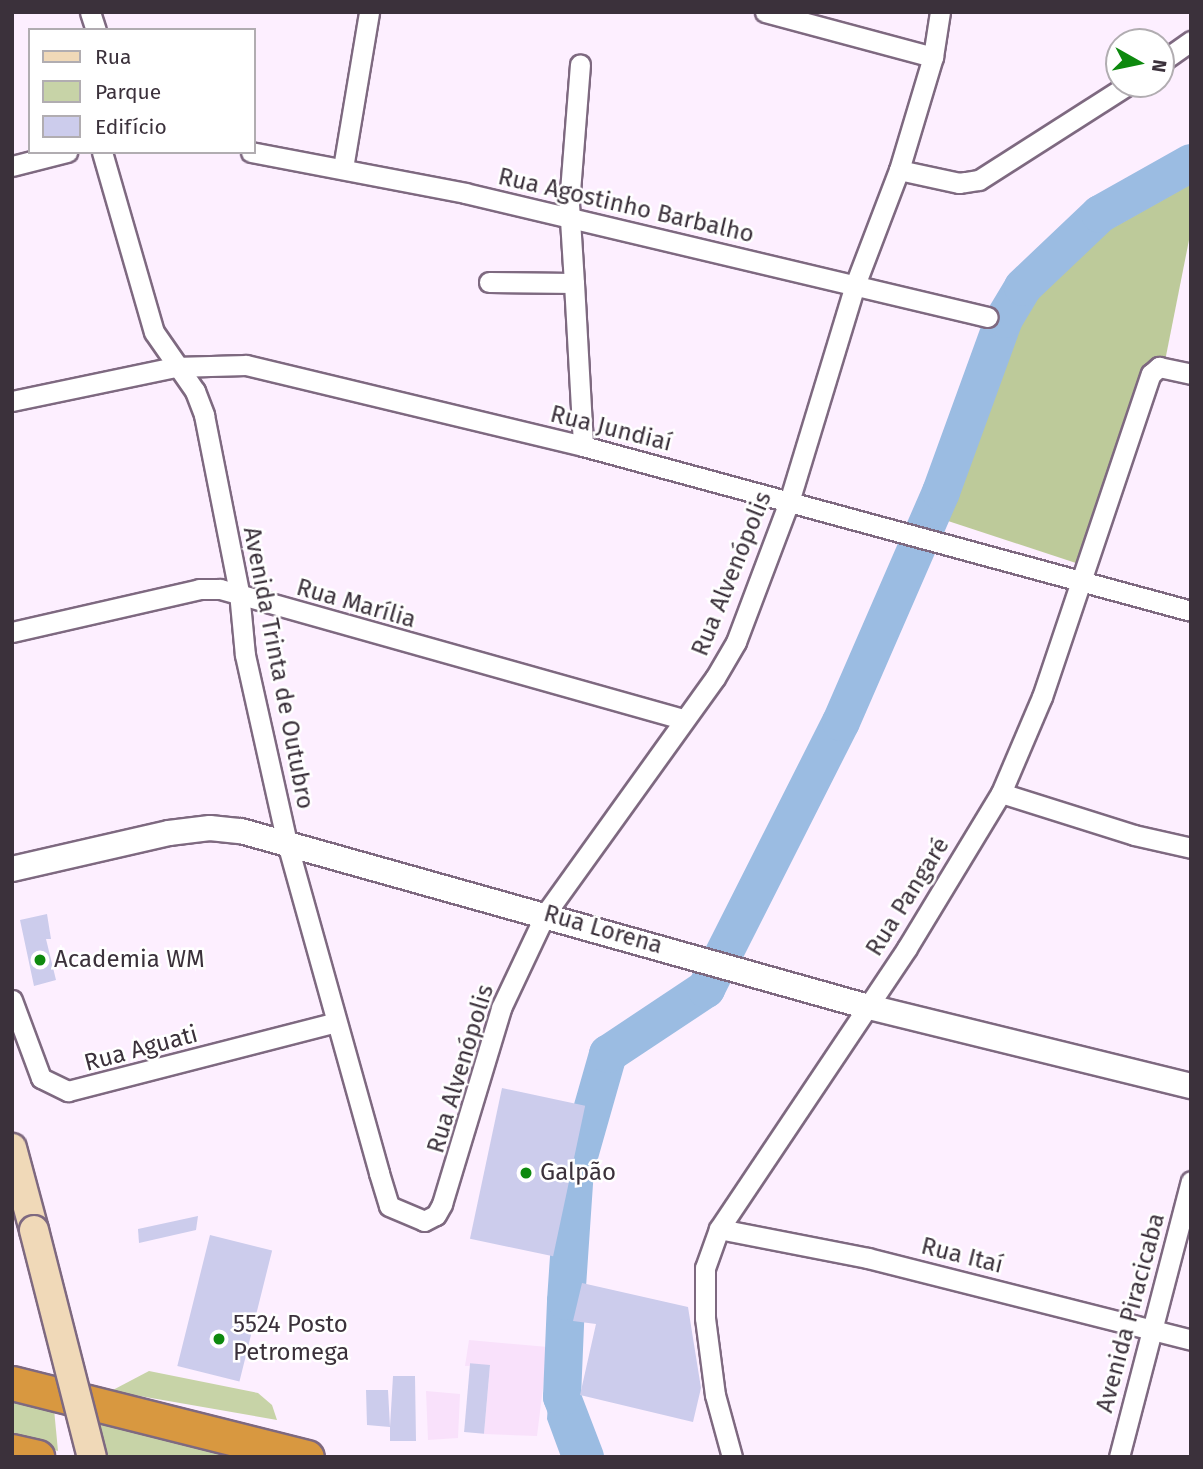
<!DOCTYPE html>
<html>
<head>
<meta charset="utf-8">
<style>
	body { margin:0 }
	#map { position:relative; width:1203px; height:1469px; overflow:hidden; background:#fdefff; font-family:"Fira Sans",sans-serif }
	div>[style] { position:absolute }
	.built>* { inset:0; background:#f9e1fb }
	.green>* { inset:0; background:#c7d3a7 }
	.forest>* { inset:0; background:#bdca9a }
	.water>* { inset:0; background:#9bbce2 }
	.river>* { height:38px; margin:-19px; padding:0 19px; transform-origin:19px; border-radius:19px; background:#9bbce2 }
	.building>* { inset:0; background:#ccccec; transform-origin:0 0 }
	.roads { filter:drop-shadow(2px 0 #7e6980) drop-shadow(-2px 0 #7e6980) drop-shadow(0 2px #7e6980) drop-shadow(0 -2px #7e6980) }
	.minor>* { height:19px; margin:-9.5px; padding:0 9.5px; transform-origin:9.5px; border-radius:9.5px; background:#fff }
	.tertiary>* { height:24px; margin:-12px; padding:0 12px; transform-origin:12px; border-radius:12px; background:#fff }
	.secondary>* { height:28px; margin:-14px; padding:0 14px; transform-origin:14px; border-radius:14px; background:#f0d9b8 }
	.trunk>* { height:33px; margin:-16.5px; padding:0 16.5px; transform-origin:16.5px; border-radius:16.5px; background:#d89840 }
	.bridges { filter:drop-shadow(2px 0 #7e6980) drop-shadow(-2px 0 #7e6980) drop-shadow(0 2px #7e6980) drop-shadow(0 -2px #7e6980) }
	.secondary-bridge>* { height:28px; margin:-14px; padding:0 14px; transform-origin:14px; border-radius:14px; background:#f0d9b8 }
	.dots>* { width:19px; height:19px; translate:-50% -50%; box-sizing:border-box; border:4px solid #fff; border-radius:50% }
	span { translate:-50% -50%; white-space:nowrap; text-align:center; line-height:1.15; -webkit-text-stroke:5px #fff; paint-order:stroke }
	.street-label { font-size:24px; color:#3b313b }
	.poi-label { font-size:24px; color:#3b313b }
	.left { translate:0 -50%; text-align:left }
	.frame { position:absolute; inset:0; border:14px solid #3b313b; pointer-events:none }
	.legend { position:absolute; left:28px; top:28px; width:228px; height:126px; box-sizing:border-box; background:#fff; border:2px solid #b1adb1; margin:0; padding:9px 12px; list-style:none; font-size:21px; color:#3b313b }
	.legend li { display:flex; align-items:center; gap:14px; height:35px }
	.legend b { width:35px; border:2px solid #b1adb1 }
	.north { position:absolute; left:1105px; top:28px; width:70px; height:70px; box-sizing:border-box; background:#fff; border:2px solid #b1adb1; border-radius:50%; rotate:99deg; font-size:19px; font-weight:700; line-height:28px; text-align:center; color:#3b313b }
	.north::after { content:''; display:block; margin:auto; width:24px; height:32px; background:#0d890e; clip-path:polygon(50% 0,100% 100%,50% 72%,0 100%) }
</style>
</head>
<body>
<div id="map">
	<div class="built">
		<i style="clip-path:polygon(469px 1340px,548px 1347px,537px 1436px,484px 1434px,490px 1365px,465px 1366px)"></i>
		<i style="clip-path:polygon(426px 1391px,460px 1394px,458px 1438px,428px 1440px)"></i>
	</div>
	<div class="green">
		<i style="clip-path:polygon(149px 1371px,258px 1393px,272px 1405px,277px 1420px,111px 1391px)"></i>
		<i style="clip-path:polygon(12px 1397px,54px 1409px,58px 1451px,12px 1439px)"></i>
		<i style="clip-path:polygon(100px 1419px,261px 1457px,104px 1457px)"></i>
	</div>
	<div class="forest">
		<i style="clip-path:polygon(1191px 184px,1191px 230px,1164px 366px,1082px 565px,945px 520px,1004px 319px,1109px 230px)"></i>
	</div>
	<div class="water">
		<i style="clip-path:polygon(553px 1333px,572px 1340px,572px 1397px,589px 1457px,561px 1457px,547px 1419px)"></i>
	</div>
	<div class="river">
		<i style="left:585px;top:1457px;width:64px;rotate:-111deg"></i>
		<i style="left:562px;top:1397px;width:96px;rotate:-87.6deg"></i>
		<i style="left:566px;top:1301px;width:131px;rotate:-86.1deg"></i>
		<i style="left:575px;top:1170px;width:121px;rotate:-74.1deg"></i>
		<i style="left:608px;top:1054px;width:118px;rotate:-33.6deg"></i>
		<i style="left:706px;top:989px;width:299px;rotate:-63.2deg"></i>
		<i style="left:841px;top:722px;width:251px;rotate:-66.5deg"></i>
		<i style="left:941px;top:492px;width:184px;rotate:-70deg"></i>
		<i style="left:1004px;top:319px;width:37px;rotate:-59deg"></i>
		<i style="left:1023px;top:287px;width:106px;rotate:-43.5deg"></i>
		<i style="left:1100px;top:214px;width:104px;rotate:-29.3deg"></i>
	</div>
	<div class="building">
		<i style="clip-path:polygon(47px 914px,51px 939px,46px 939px,56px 980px,34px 986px,20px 920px)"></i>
		<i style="left:502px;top:1088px;width:85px;height:154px;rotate:12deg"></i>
		<i style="clip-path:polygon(198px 1216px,196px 1230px,139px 1243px,138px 1229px)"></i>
		<i style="left:210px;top:1235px;width:64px;height:135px;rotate:14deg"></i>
		<i style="clip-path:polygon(582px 1283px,688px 1307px,701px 1388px,693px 1422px,580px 1395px,596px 1324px,573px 1321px)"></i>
		<i style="left:490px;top:1365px;width:69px;height:20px;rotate:95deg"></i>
		<i style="clip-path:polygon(393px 1376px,415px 1376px,416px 1441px,390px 1441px,390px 1427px,367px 1425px,366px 1390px,388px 1390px,390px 1427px)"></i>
	</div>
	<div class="roads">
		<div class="minor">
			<i style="left:90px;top:12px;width:19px;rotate:72deg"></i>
			<i style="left:765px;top:12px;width:174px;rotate:15deg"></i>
			<i style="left:1161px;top:62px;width:37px;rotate:-35deg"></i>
			<i style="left:102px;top:152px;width:187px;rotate:73.9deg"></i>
			<i style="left:154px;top:332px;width:72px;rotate:55.2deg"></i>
			<i style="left:195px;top:391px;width:26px;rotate:69deg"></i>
			<i style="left:204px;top:415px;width:180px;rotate:78.8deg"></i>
			<i style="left:239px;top:592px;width:63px;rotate:84.6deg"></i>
			<i style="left:245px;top:655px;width:193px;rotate:77.4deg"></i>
			<i style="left:287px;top:843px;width:343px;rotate:74.4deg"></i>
			<i style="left:379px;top:1173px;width:34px;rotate:73deg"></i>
			<i style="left:389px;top:1206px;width:38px;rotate:23deg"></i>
			<i style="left:424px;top:1221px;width:13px;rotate:-27deg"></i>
			<i style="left:436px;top:1215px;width:13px;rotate:-61deg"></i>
			<i style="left:442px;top:1204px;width:205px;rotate:-73.2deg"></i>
			<i style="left:501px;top:1008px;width:105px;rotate:-64.7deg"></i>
			<i style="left:546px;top:913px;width:289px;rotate:-54.3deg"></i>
			<i style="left:715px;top:678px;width:42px;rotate:-59.7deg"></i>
			<i style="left:736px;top:642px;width:150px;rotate:-69.3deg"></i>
			<i style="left:789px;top:502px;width:227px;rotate:-73.1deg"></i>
			<i style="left:855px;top:285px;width:123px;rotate:-69.1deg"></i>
			<i style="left:899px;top:170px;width:118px;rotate:-73.3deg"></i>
			<i style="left:933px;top:57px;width:46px;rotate:-81.2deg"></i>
			<i style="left:251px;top:152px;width:218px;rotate:10.8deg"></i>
			<i style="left:465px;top:193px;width:537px;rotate:13.34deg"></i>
			<i style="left:12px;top:166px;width:57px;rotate:-14.3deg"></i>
			<i style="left:343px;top:168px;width:158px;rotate:-80.5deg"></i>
			<i style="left:899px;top:170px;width:61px;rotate:12.2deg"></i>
			<i style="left:959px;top:183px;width:20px;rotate:-9deg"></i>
			<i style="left:979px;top:180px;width:178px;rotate:-32.6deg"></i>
			<i style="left:489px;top:282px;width:85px;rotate:0.7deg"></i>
			<i style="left:574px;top:283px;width:163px;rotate:86.8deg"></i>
			<i style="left:574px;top:283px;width:79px;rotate:-93.6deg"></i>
			<i style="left:569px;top:204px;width:140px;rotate:-85.5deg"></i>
			<i style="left:12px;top:401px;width:167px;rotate:-11.8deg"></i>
			<i style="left:175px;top:367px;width:71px;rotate:-1.6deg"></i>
			<i style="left:246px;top:365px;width:347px;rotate:13.5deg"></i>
			<i style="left:583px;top:446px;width:630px;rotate:15.18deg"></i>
			<i style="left:12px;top:632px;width:192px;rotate:-12.9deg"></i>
			<i style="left:199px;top:589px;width:21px"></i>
			<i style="left:220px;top:589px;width:482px;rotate:15.7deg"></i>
			<i style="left:1001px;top:793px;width:139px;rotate:17.5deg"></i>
			<i style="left:1134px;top:835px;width:58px;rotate:12.8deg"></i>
			<i style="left:12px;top:1000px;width:83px;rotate:69.6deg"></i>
			<i style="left:41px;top:1078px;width:30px;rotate:26deg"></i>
			<i style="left:68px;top:1091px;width:277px;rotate:-14.4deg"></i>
			<i style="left:719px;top:1229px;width:152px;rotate:11deg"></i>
			<i style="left:868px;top:1258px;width:333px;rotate:14.2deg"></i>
			<i style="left:732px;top:1457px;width:64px;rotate:-105.3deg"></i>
			<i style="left:715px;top:1395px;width:78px;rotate:-97.4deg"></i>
			<i style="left:705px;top:1318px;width:50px;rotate:-90deg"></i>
			<i style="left:705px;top:1268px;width:41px;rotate:-70.3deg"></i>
			<i style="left:719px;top:1229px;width:338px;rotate:-56.2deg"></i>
			<i style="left:907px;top:948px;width:181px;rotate:-58.8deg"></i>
			<i style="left:1001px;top:793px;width:104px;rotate:-66.9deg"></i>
			<i style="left:1042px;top:697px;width:341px;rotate:-71.4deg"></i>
			<i style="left:1151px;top:374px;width:11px;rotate:-41deg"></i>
			<i style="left:1159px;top:367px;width:33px;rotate:12deg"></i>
			<i style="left:1119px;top:1457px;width:285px;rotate:-75.4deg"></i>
		</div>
		<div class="tertiary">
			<i style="left:12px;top:869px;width:161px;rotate:-12.9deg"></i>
			<i style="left:169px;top:833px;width:41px;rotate:-7deg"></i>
			<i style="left:210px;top:828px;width:31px;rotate:6deg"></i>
			<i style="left:241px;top:831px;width:648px;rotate:15.67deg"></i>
			<i style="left:865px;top:1006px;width:336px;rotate:13.8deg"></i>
		</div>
		<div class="secondary">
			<i style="left:12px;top:1148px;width:85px;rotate:75deg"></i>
		</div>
		<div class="trunk">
			<i style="left:12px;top:1383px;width:304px;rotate:14.1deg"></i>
			<i style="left:12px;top:1451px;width:26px;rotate:13deg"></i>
		</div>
	</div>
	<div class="bridges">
		<div class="secondary-bridge">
			<i style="left:34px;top:1230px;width:234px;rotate:75.7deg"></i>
		</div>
	</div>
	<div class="dots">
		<i style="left:40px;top:960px;background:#0d890e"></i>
		<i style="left:526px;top:1173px;background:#0d890e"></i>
		<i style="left:219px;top:1339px;background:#0d890e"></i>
	</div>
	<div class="street-label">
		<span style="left:626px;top:206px;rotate:13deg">Rua Agostinho Barbalho</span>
		<span style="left:611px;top:429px;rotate:14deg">Rua Jundiaí</span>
		<span style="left:732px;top:574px;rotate:-68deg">Rua Alvenópolis</span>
		<span style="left:356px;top:604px;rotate:16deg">Rua Marília</span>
		<span style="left:278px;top:668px;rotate:79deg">Avenida Trinta de Outubro</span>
		<span style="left:908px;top:897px;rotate:-58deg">Rua Pangaré</span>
		<span style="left:603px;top:930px;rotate:16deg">Rua Lorena</span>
		<span style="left:141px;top:1049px;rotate:-15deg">Rua Aguati</span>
		<span style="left:461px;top:1069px;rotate:-73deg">Rua Alvenópolis</span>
		<span style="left:962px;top:1256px;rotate:14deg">Rua Itaí</span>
		<span style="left:1131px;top:1313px;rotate:-75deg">Avenida Piracicaba</span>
	</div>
	<div class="poi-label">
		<span class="left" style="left:54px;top:960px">Academia WM</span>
		<span class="left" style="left:540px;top:1173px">Galpão</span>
		<span class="left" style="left:233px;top:1339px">5524 Posto<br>Petromega</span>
	</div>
	<div class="frame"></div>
	<ul class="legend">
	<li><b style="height:9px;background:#f0d9b8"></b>Rua</li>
	<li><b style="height:19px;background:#c7d3a7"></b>Parque</li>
	<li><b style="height:19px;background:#ccccec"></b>Edifício</li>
	</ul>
	<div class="north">N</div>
</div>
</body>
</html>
